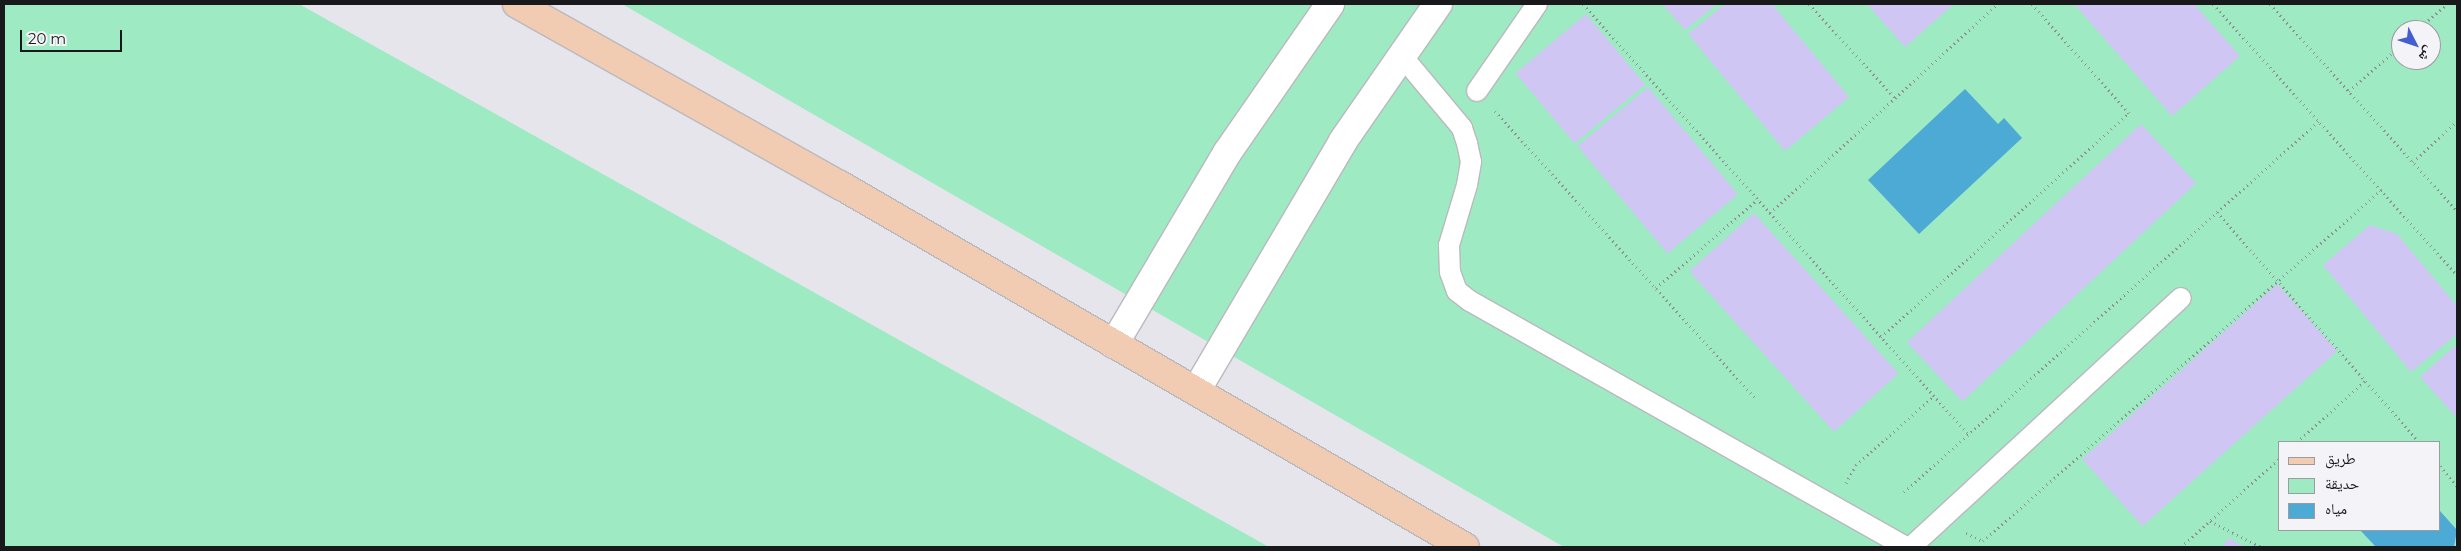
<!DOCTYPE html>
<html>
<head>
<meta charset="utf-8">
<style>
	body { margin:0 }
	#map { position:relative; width:2461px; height:551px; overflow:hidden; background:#e6e5eb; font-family:Montserrat,"Noto Naskh Arabic",sans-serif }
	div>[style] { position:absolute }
	.green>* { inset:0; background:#9eeac2 }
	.water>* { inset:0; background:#4caad5 }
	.building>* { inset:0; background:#cfc6f4; transform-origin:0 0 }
	.path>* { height:3px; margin-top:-1.5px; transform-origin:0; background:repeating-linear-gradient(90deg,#8f8e92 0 1px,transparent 0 5px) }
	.roads { filter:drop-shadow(1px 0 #bab9be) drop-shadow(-1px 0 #bab9be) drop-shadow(0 1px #bab9be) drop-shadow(0 -1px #bab9be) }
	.lane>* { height:20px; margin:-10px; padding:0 10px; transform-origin:10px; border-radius:10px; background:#fff }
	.street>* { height:28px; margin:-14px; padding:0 14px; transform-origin:14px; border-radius:14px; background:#fff }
	.primary>* { height:28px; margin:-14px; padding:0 14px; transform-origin:14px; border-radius:14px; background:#f1ccb2 }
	span { translate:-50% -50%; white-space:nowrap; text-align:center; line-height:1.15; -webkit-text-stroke:5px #f4f3f8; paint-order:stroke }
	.frame { position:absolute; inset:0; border:5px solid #19181a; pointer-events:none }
	.legend { position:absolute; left:2278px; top:441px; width:162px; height:90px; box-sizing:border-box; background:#f4f3f8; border:1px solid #9c9b9f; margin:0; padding:6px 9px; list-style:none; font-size:15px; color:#19181a }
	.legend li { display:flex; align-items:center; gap:10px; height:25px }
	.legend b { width:25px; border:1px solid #9c9b9f }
	.north { position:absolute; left:2391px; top:20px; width:50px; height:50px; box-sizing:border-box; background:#f4f3f8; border:1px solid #9c9b9f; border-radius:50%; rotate:131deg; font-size:14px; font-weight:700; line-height:20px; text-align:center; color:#19181a }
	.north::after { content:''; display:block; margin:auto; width:18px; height:22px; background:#445dd0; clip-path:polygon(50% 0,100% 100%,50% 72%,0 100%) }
	.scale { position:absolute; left:20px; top:30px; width:102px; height:22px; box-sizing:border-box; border:2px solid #19181a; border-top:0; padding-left:6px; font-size:15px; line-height:18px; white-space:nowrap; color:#19181a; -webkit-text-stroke:4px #f4f3f8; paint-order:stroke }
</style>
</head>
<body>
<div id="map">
	<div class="green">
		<i style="clip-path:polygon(4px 4px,299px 4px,1269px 547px,4px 547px)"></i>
		<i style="clip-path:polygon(evenodd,622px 4px,2457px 4px,2457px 547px,1564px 547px,622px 4px,2401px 30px,2431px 30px,2431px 60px,2401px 60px,2401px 30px,622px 4px,2280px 442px,2440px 442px,2440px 530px,2280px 530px,2280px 442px)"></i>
	</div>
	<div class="water">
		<i style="clip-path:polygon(1965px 89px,1998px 124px,2004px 118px,2022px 138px,1919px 234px,1868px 180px)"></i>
		<i style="clip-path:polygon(2440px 511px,2457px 530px,2454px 547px,2376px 547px,2360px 530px,2440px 530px)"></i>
	</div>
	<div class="building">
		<i style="clip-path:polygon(1662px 4px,1717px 4px,1685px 30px)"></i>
		<i style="clip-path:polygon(1725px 4px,1772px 4px,1849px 97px,1785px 151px,1688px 34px)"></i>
		<i style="clip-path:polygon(1867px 4px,1954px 4px,1905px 47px)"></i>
		<i style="clip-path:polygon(2074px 4px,2194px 4px,2240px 56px,2172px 116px)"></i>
		<i style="left:1586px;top:14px;width:92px;height:92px;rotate:50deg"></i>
		<i style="left:1648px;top:87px;width:140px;height:92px;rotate:50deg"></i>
		<i style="left:2141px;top:124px;width:81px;height:320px;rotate:47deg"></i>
		<i style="left:1754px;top:213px;width:216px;height:87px;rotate:48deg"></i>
		<i style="clip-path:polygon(2370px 225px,2397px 234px,2457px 306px,2457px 334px,2411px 372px,2323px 265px)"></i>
		<i style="left:2277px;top:284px;width:90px;height:262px;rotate:48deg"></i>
		<i style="clip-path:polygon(2457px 344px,2457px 418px,2420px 377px)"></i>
		<i style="clip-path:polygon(2228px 538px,2245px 547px,2223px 547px)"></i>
	</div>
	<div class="path">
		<i style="left:1583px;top:4px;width:577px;rotate:48.16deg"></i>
		<i style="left:1809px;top:4px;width:127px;rotate:47.5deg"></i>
		<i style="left:2213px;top:4px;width:365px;rotate:48deg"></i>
		<i style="left:2270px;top:4px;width:279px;rotate:47.9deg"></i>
		<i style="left:2417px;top:30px;width:40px;rotate:-41deg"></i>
		<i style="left:2349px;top:91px;width:69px;rotate:-41.5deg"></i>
		<i style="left:1495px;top:111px;width:387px;rotate:47.8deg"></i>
		<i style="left:2413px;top:162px;width:60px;rotate:-43deg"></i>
		<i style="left:2217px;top:212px;width:306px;rotate:48.7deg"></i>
		<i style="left:1770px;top:213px;width:309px;rotate:-42.6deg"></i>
		<i style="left:1656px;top:288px;width:135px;rotate:-41.1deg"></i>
		<i style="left:1881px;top:337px;width:334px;rotate:-42.1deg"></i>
		<i style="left:2129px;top:113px;width:146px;rotate:-131.7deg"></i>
		<i style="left:2297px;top:442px;width:91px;rotate:-41.9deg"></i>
		<i style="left:2440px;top:466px;width:26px;rotate:50deg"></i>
		<i style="left:1846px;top:483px;width:21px;rotate:-61deg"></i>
		<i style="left:1856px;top:465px;width:104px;rotate:-41.5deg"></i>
		<i style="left:1904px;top:492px;width:557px;rotate:-41.8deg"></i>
		<i style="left:2210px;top:521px;width:57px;rotate:27deg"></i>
		<i style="left:1966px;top:533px;width:19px;rotate:25deg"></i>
		<i style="left:1983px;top:541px;width:531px;rotate:-41.41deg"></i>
		<i style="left:2181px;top:547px;width:133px;rotate:-42deg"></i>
	</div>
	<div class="roads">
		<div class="lane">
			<i style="left:1402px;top:56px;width:94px;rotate:50.2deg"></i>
			<i style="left:1462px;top:128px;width:16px;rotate:72deg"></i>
			<i style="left:1467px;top:143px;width:19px;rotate:78deg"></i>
			<i style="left:1471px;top:162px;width:23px;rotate:100deg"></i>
			<i style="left:1467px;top:185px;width:63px;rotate:106.7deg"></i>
			<i style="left:1449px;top:245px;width:27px;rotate:88deg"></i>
			<i style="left:1450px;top:272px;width:20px;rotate:70deg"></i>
			<i style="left:1457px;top:291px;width:16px;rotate:38deg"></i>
			<i style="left:1470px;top:301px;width:501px;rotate:29.43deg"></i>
			<i style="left:1477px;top:91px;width:106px;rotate:-55.4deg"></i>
			<i style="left:1911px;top:547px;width:367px;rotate:-42.7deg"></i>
		</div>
		<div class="street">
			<i style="left:1114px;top:344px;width:222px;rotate:-59.4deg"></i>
			<i style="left:1227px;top:153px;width:181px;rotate:-55.3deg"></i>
			<i style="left:1196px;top:391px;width:290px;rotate:-59.5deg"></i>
			<i style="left:1343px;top:141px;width:167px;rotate:-55.3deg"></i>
		</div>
		<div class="primary">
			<i style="left:517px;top:4px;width:370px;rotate:29.3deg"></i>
			<i style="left:840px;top:185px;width:722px;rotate:30.08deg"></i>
		</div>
	</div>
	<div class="frame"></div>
	<ul class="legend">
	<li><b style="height:6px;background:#f1ccb2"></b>طريق</li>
	<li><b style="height:14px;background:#9eeac2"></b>حديقة</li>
	<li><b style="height:14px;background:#4caad5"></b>مياه</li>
	</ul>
	<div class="north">ش</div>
	<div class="scale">20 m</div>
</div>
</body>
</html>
